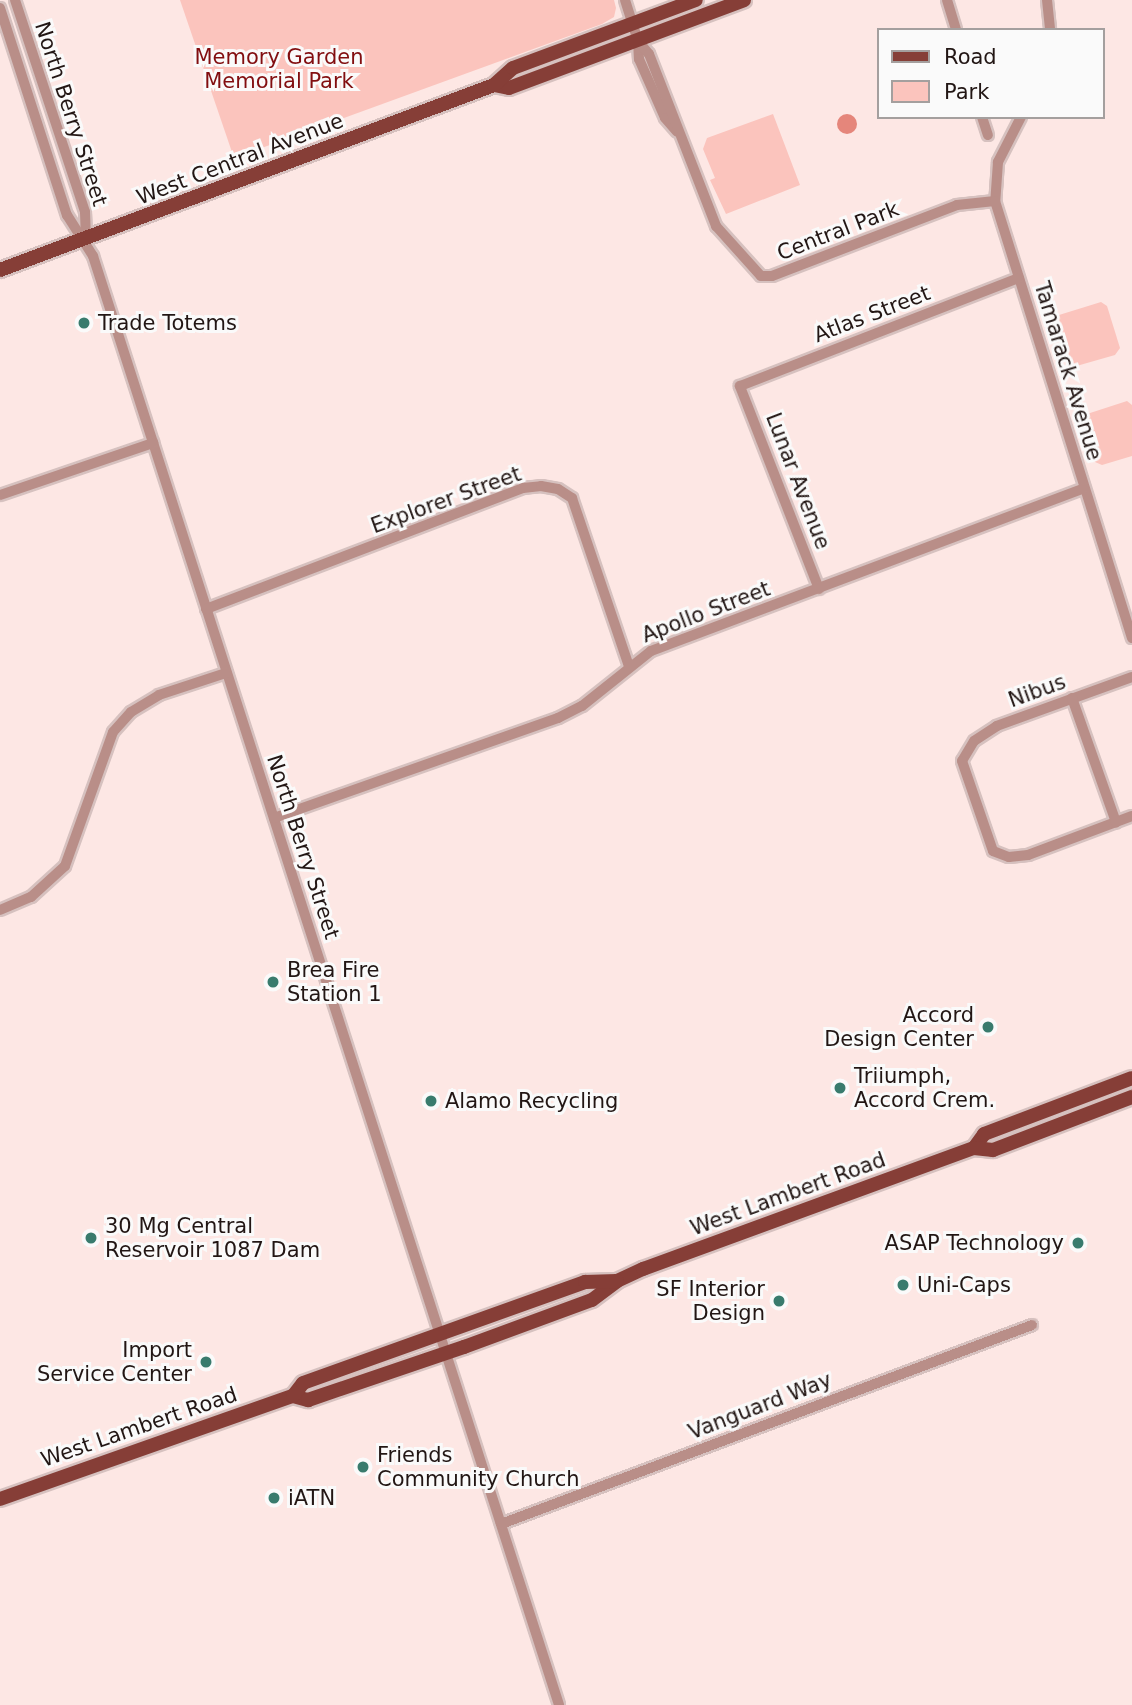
<!DOCTYPE html>
<html>
<head>
<meta charset="utf-8">
<style>
	body { margin:0 }
	#map { position:relative; width:1132px; height:1705px; overflow:hidden; background:#fde7e4; font-family:"DejaVu Sans",sans-serif }
	div>[style] { position:absolute }
	.green>* { inset:0; background:#fbc4bd }
	.water>* { inset:0; background:#e5867b }
	.round { border-radius:50% }
	.roads { filter:drop-shadow(2px 0 #d6c1bf) drop-shadow(-2px 0 #d6c1bf) drop-shadow(0 2px #d6c1bf) drop-shadow(0 -2px #d6c1bf) }
	.minor>* { height:10px; margin:-5px; padding:0 5px; transform-origin:5px; border-radius:5px; background:#b98e88 }
	.major>* { height:14px; margin:-7px; padding:0 7px; transform-origin:7px; border-radius:7px; background:#863e37 }
	.dots>* { width:19px; height:19px; translate:-50% -50%; box-sizing:border-box; border:4px solid #fafafa; border-radius:50% }
	span { translate:-50% -50%; white-space:nowrap; text-align:center; line-height:1.15; -webkit-text-stroke:6px #fafafa; paint-order:stroke }
	.park-label { font-size:21px; color:#820e10 }
	.street-label { font-size:21px; color:#221614 }
	.poi-label { font-size:21px; color:#221614 }
	.left { translate:0 -50%; text-align:left }
	.right { translate:-100% -50%; text-align:right }
	.legend { position:absolute; left:877px; top:28px; width:228px; height:91px; box-sizing:border-box; background:#fafafa; border:2px solid #a49f9e; margin:0; padding:9px 12px; list-style:none; font-size:21px; color:#221614 }
	.legend li { display:flex; align-items:center; gap:14px; height:35px }
	.legend b { width:35px; border:2px solid #a49f9e }
</style>
</head>
<body>
<div id="map">
	<div class="green">
		<i style="clip-path:polygon(180px 0,614px 0,616px 8px,614px 17px,602px 24px,234px 158px)"></i>
		<i style="clip-path:polygon(773px 114px,800px 185px,726px 214px,710px 180px,715px 178px,703px 149px,707px 138px)"></i>
		<i style="clip-path:polygon(1101px 302px,1107px 306px,1120px 348px,1115px 355px,1073px 367px,1057px 321px,1059px 315px)"></i>
		<i style="clip-path:polygon(1127px 401px,1132px 405px,1132px 456px,1102px 465px,1095px 462px,1083px 422px,1087px 414px)"></i>
	</div>
	<div class="water">
		<i class="round" style="left:837px;top:114px;width:20px;height:20px"></i>
	</div>
	<div class="roads">
		<div class="minor">
			<i style="left:15px;top:0;width:223px;rotate:71.7deg"></i>
			<i style="left:85px;top:212px;width:29px;rotate:88deg"></i>
			<i style="left:625px;top:0;width:43px;rotate:72.4deg"></i>
			<i style="left:638px;top:41px;width:18px;rotate:87deg"></i>
			<i style="left:639px;top:59px;width:64px;rotate:66.2deg"></i>
			<i style="left:665px;top:118px;width:18px;rotate:49deg"></i>
			<i style="left:947px;top:0;width:31px;rotate:73deg"></i>
			<i style="left:1047px;top:0;width:30px;rotate:84deg"></i>
			<i style="left:0;top:8px;width:218px;rotate:72.1deg"></i>
			<i style="left:67px;top:215px;width:49px;rotate:57.6deg"></i>
			<i style="left:93px;top:256px;width:1522px;rotate:72.17deg"></i>
			<i style="left:638px;top:41px;width:17px;rotate:50deg"></i>
			<i style="left:649px;top:54px;width:185px;rotate:68.7deg"></i>
			<i style="left:716px;top:226px;width:67px;rotate:48deg"></i>
			<i style="left:761px;top:276px;width:11px"></i>
			<i style="left:772px;top:276px;width:198px;rotate:-21deg"></i>
			<i style="left:957px;top:205px;width:38px;rotate:-6deg"></i>
			<i style="left:982px;top:117px;width:19px;rotate:72deg"></i>
			<i style="left:1021px;top:117px;width:51px;rotate:117.1deg"></i>
			<i style="left:998px;top:162px;width:39px;rotate:94deg"></i>
			<i style="left:995px;top:201px;width:458px;rotate:72.6deg"></i>
			<i style="left:0;top:495px;width:162px;rotate:-18.8deg"></i>
			<i style="left:819px;top:589px;width:218px;rotate:-111.3deg"></i>
			<i style="left:740px;top:386px;width:299px;rotate:-21.2deg"></i>
			<i style="left:206px;top:609px;width:339px;rotate:-20.9deg"></i>
			<i style="left:523px;top:488px;width:18px;rotate:-6deg"></i>
			<i style="left:541px;top:486px;width:17px;rotate:10deg"></i>
			<i style="left:558px;top:489px;width:17px;rotate:33deg"></i>
			<i style="left:572px;top:498px;width:177px;rotate:71.3deg"></i>
			<i style="left:1132px;top:677px;width:144px;rotate:160.1deg"></i>
			<i style="left:997px;top:726px;width:27px;rotate:147deg"></i>
			<i style="left:974px;top:741px;width:23px;rotate:121deg"></i>
			<i style="left:962px;top:761px;width:95px;rotate:71deg"></i>
			<i style="left:993px;top:851px;width:17px;rotate:21deg"></i>
			<i style="left:1009px;top:857px;width:19px;rotate:-6deg"></i>
			<i style="left:1028px;top:855px;width:111px;rotate:-20.6deg"></i>
			<i style="left:1072px;top:698px;width:132px;rotate:70.5deg"></i>
			<i style="left:274px;top:818px;width:301px;rotate:-19.4deg"></i>
			<i style="left:558px;top:718px;width:27px;rotate:-27deg"></i>
			<i style="left:582px;top:706px;width:88px;rotate:-38.6deg"></i>
			<i style="left:651px;top:651px;width:463px;rotate:-20.6deg"></i>
			<i style="left:0;top:910px;width:34px;rotate:-23deg"></i>
			<i style="left:31px;top:897px;width:46px;rotate:-42.4deg"></i>
			<i style="left:65px;top:866px;width:142px;rotate:-70.3deg"></i>
			<i style="left:113px;top:732px;width:27px;rotate:-48deg"></i>
			<i style="left:131px;top:712px;width:33px;rotate:-31deg"></i>
			<i style="left:159px;top:695px;width:71px;rotate:-18.2deg"></i>
			<i style="left:501px;top:1524px;width:567px;rotate:-20.54deg"></i>
		</div>
		<div class="major">
			<i style="left:494px;top:85px;width:15px;rotate:11deg"></i>
			<i style="left:509px;top:88px;width:251px;rotate:-20.5deg"></i>
			<i style="left:0;top:270px;width:528px;rotate:-20.53deg"></i>
			<i style="left:494px;top:85px;width:25px;rotate:-42deg"></i>
			<i style="left:513px;top:68px;width:195px;rotate:-20.4deg"></i>
			<i style="left:974px;top:1148px;width:17px;rotate:-54deg"></i>
			<i style="left:984px;top:1134px;width:158px;rotate:-20.7deg"></i>
			<i style="left:293px;top:1396px;width:16px;rotate:15deg"></i>
			<i style="left:308px;top:1400px;width:165px;rotate:-18.8deg"></i>
			<i style="left:464px;top:1347px;width:136px;rotate:-20.2deg"></i>
			<i style="left:592px;top:1300px;width:31px;rotate:-37deg"></i>
			<i style="left:617px;top:1281px;width:29px;rotate:-25deg"></i>
			<i style="left:643px;top:1269px;width:352px;rotate:-20.1deg"></i>
			<i style="left:974px;top:1148px;width:19px;rotate:6deg"></i>
			<i style="left:993px;top:1150px;width:149px;rotate:-20.9deg"></i>
			<i style="left:0;top:1499px;width:311px;rotate:-19.4deg"></i>
			<i style="left:293px;top:1396px;width:16px;rotate:-52deg"></i>
			<i style="left:303px;top:1383px;width:300px;rotate:-19.7deg"></i>
			<i style="left:585px;top:1282px;width:32px;rotate:-2deg"></i>
		</div>
	</div>
	<div class="dots">
		<i style="left:84px;top:323px;background:#397b6d"></i>
		<i style="left:273px;top:982px;background:#397b6d"></i>
		<i style="left:988px;top:1027px;background:#397b6d"></i>
		<i style="left:840px;top:1088px;background:#397b6d"></i>
		<i style="left:431px;top:1101px;background:#397b6d"></i>
		<i style="left:91px;top:1238px;background:#397b6d"></i>
		<i style="left:1078px;top:1243px;background:#397b6d"></i>
		<i style="left:903px;top:1285px;background:#397b6d"></i>
		<i style="left:779px;top:1301px;background:#397b6d"></i>
		<i style="left:206px;top:1362px;background:#397b6d"></i>
		<i style="left:363px;top:1467px;background:#397b6d"></i>
		<i style="left:274px;top:1498px;background:#397b6d"></i>
	</div>
	<div class="park-label">
		<span style="left:279px;top:69px">Memory Garden<br>Memorial Park</span>
	</div>
	<div class="street-label">
		<span style="left:71px;top:114px;rotate:72deg">North Berry Street</span>
		<span style="left:240px;top:159px;rotate:-21deg">West Central Avenue</span>
		<span style="left:838px;top:231px;rotate:-21deg">Central Park</span>
		<span style="left:872px;top:314px;rotate:-21deg">Atlas Street</span>
		<span style="left:1068px;top:371px;rotate:73deg">Tamarack Avenue</span>
		<span style="left:798px;top:481px;rotate:69deg">Lunar Avenue</span>
		<span style="left:446px;top:500px;rotate:-20deg">Explorer Street</span>
		<span style="left:706px;top:612px;rotate:-21deg">Apollo Street</span>
		<span style="left:1037px;top:691px;rotate:-20deg">Nibus</span>
		<span style="left:303px;top:847px;rotate:72deg">North Berry Street</span>
		<span style="left:788px;top:1194px;rotate:-20deg">West Lambert Road</span>
		<span style="left:760px;top:1406px;rotate:-21deg">Vanguard Way</span>
		<span style="left:139px;top:1427px;rotate:-19deg">West Lambert Road</span>
	</div>
	<div class="poi-label">
		<span class="left" style="left:98px;top:323px">Trade Totems</span>
		<span class="left" style="left:287px;top:982px">Brea Fire<br>Station 1</span>
		<span class="right" style="left:974px;top:1027px">Accord<br>Design Center</span>
		<span class="left" style="left:854px;top:1088px">Triiumph,<br>Accord Crem.</span>
		<span class="left" style="left:445px;top:1101px">Alamo Recycling</span>
		<span class="left" style="left:105px;top:1238px">30 Mg Central<br>Reservoir 1087 Dam</span>
		<span class="right" style="left:1064px;top:1243px">ASAP Technology</span>
		<span class="left" style="left:917px;top:1285px">Uni-Caps</span>
		<span class="right" style="left:765px;top:1301px">SF Interior<br>Design</span>
		<span class="right" style="left:192px;top:1362px">Import<br>Service Center</span>
		<span class="left" style="left:377px;top:1467px">Friends<br>Community Church</span>
		<span class="left" style="left:288px;top:1498px">iATN</span>
	</div>
	<ul class="legend">
	<li><b style="height:9px;background:#863e37"></b>Road</li>
	<li><b style="height:19px;background:#fbc4bd"></b>Park</li>
	</ul>
</div>
</body>
</html>
